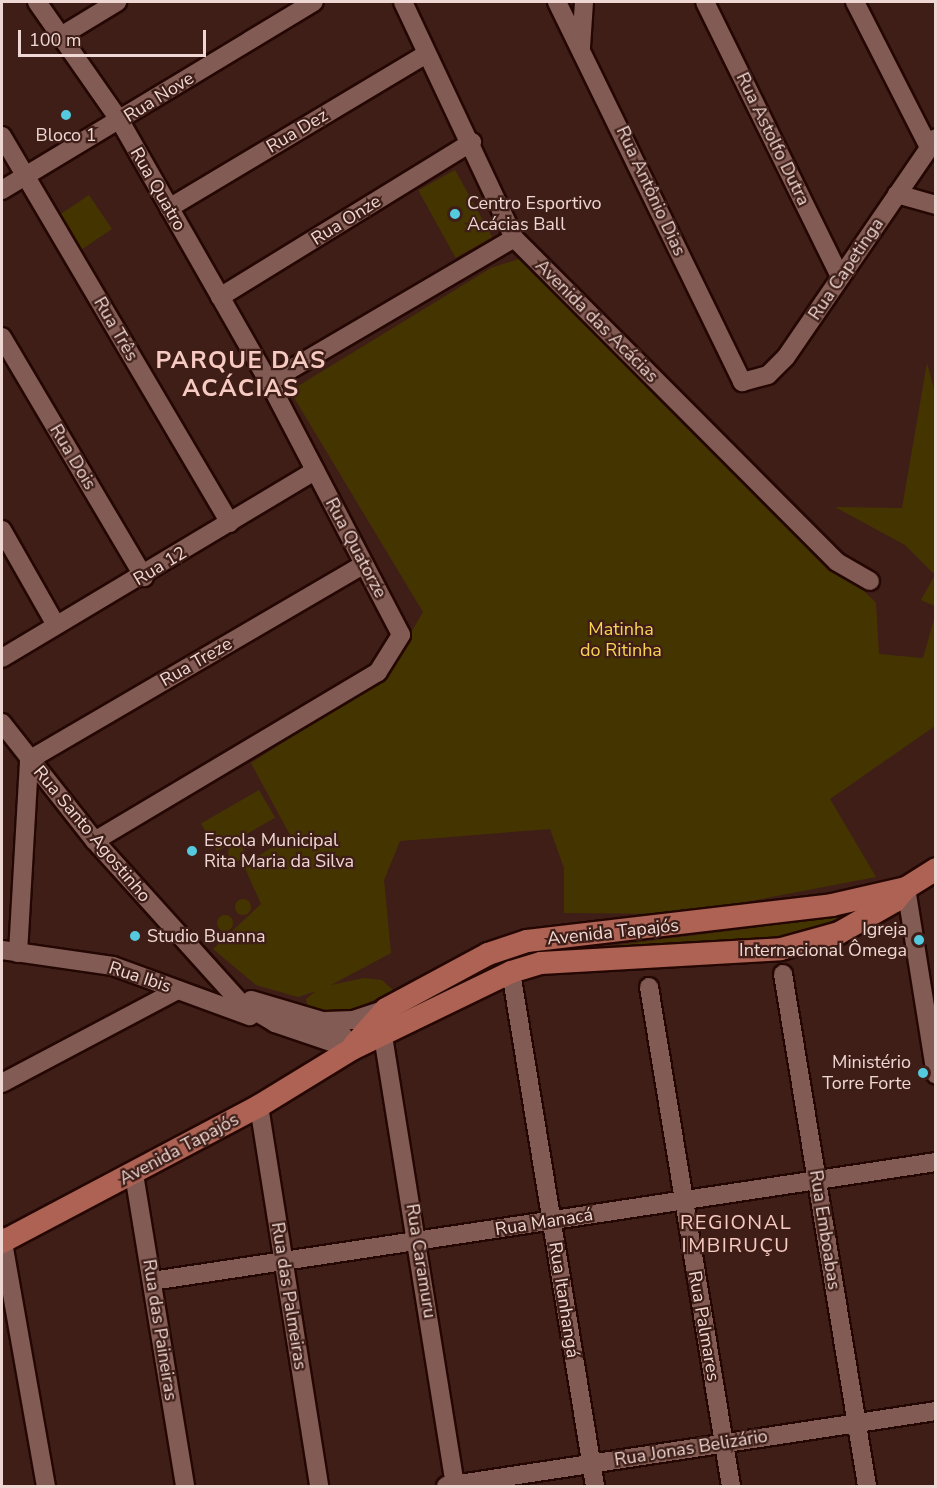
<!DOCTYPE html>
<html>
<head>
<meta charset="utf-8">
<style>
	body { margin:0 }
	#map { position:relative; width:937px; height:1488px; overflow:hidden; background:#3f1e18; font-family:"Nunito Sans",sans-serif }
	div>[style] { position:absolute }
	.green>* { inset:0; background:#443500; transform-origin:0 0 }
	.round { border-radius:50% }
	.roads { filter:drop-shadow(2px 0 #240703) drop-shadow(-2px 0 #240703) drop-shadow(0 2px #240703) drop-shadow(0 -2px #240703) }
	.minor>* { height:18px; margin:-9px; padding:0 9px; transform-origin:9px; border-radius:9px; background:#825b54 }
	.major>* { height:22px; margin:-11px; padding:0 11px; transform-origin:11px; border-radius:11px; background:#ad6254 }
	.dots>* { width:16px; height:16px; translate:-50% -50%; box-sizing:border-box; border:3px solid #3f1e18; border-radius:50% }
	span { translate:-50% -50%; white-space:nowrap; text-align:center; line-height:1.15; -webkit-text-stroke:4.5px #3f1e18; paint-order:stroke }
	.street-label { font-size:18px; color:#efd8d3 }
	.poi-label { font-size:18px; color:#efd8d3 }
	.left { translate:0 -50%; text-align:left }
	.right { translate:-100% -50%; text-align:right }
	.park-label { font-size:18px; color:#fbd354 }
	.neighbourhood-label { font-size:20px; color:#f8cbc2; letter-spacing:1.5px }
	.district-label { font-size:24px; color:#f8cbc2; font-weight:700; letter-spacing:1.5px }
	.frame { position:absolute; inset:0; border:3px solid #efd8d3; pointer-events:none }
	.scale { position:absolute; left:18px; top:30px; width:188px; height:27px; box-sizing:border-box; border:3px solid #efd8d3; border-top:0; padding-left:8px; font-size:18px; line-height:21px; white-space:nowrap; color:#efd8d3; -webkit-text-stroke:4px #3f1e18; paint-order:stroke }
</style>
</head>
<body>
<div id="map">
	<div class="green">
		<i style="left:455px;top:170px;width:77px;height:42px;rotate:61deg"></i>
		<i style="left:89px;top:195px;width:41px;height:37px;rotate:56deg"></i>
		<i style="clip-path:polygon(525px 257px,876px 603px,879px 654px,923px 658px,935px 616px,935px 726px,830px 799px,876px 877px,683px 914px,564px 913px,564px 868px,550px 829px,400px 841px,384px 880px,391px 953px,331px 985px,364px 978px,382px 980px,394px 991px,351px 1010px,308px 1009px,306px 999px,316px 991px,298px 997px,256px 985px,213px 949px,261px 904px,244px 866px,290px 835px,251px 763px,385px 677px,423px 612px,290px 391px,491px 268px)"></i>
		<i style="clip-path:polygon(927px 363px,936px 396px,935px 606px,921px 600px,935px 575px,905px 545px,835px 507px,902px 508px)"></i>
		<i style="left:259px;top:790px;width:32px;height:67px;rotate:60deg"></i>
		<i class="round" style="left:228px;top:845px;width:16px;height:16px"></i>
		<i class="round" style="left:235px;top:899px;width:16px;height:16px"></i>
		<i style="clip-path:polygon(862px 910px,787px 937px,609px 946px,753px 928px)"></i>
		<i class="round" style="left:217px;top:915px;width:16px;height:16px"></i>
		<i style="clip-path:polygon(561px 947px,568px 951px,512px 960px,418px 1009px,398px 1011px,490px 961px)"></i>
	</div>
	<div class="roads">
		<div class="minor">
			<i style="left:37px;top:2px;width:145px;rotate:55.1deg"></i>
			<i style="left:120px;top:121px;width:301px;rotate:60.3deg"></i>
			<i style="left:269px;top:382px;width:285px;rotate:62.4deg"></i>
			<i style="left:401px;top:635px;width:44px;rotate:121.9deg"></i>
			<i style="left:378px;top:672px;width:330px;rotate:149.2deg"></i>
			<i style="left:403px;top:2px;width:261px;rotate:64.8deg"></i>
			<i style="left:514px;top:238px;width:457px;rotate:45.1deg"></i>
			<i style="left:837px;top:562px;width:38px;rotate:30deg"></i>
			<i style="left:557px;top:2px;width:423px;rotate:64deg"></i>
			<i style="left:742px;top:382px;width:27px;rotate:-15deg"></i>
			<i style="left:768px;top:375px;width:25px;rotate:-45deg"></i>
			<i style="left:786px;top:357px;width:265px;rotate:-55.6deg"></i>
			<i style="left:705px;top:2px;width:305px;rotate:63.8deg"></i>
			<i style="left:855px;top:2px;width:163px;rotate:63deg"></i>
			<i style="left:61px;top:36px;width:66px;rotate:-31.3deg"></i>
			<i style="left:581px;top:47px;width:45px;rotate:-86.2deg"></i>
			<i style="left:2px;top:136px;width:449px;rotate:59.5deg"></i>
			<i style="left:2px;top:190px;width:364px;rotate:-31.1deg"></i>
			<i style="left:897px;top:194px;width:41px;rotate:15.8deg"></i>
			<i style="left:169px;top:208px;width:298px;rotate:-30.9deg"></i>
			<i style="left:220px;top:297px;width:296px;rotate:-31.6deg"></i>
			<i style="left:2px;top:337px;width:279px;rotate:59.4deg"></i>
			<i style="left:269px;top:382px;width:284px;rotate:-30.4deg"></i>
			<i style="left:2px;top:530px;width:109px;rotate:60.4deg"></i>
			<i style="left:2px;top:658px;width:365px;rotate:-30.9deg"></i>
			<i style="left:2px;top:723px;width:150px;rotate:51.8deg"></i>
			<i style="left:95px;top:841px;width:217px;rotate:48deg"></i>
			<i style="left:240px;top:1002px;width:41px;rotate:31deg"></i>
			<i style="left:275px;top:1023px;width:81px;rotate:18.7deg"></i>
			<i style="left:906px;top:888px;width:189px;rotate:80.9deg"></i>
			<i style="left:2px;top:950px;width:112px;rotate:8.2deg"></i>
			<i style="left:113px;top:966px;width:146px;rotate:20.1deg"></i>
			<i style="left:18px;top:953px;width:193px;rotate:-86.7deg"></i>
			<i style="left:29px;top:760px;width:388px;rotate:-30.3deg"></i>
			<i style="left:511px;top:972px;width:521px;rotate:80.72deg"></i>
			<i style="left:783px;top:974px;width:519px;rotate:80.68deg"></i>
			<i style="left:649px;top:987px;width:506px;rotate:80.67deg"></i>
			<i style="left:251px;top:1000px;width:89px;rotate:16.4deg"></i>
			<i style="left:336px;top:1025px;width:29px;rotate:56deg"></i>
			<i style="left:326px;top:1021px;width:27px;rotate:-2deg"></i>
			<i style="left:353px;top:1020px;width:35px;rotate:-18deg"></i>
			<i style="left:383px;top:1036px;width:456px;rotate:80.9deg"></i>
			<i style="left:2px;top:1083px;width:199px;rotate:-27.9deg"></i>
			<i style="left:259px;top:1106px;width:385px;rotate:81deg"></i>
			<i style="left:134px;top:1174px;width:316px;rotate:80.7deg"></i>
			<i style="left:2px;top:1237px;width:253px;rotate:80deg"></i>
			<i style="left:152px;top:1281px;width:793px;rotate:-8.63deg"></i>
			<i style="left:446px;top:1486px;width:496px;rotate:-8.7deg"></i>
		</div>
		<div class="major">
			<i style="left:354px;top:1045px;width:48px;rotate:-48.4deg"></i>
			<i style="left:386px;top:1009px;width:116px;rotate:-28.3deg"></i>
			<i style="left:488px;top:954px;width:41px;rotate:-18.4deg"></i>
			<i style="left:527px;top:941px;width:307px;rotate:-6.7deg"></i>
			<i style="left:832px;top:905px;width:76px;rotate:-12.9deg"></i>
			<i style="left:906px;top:888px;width:36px;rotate:-32deg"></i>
			<i style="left:2px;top:1242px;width:291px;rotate:-27.9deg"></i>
			<i style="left:259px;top:1106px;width:109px;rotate:-31.5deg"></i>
			<i style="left:352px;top:1049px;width:177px;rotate:-25.8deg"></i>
			<i style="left:511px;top:972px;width:31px;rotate:-17deg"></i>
			<i style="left:541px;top:963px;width:240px;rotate:-3.3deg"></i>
			<i style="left:781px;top:949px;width:60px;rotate:-15.4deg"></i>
			<i style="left:839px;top:933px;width:64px;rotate:-29.7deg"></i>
			<i style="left:895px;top:901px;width:17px;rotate:-50deg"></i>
		</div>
	</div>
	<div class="dots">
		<i style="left:66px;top:115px;background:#55cadf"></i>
		<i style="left:455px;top:214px;background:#55cadf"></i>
		<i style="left:192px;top:851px;background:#55cadf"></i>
		<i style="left:135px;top:936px;background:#55cadf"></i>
		<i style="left:919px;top:940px;background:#55cadf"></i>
		<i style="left:923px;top:1073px;background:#55cadf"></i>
	</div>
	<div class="street-label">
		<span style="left:159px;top:97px;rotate:-32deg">Rua Nove</span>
		<span style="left:297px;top:131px;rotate:-31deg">Rua Dez</span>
		<span style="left:773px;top:139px;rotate:64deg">Rua Astolfo Dutra</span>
		<span style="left:158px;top:189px;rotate:60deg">Rua Quatro</span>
		<span style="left:651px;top:191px;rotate:65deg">Rua Antônio Dias</span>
		<span style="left:346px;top:220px;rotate:-32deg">Rua Onze</span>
		<span style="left:846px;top:269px;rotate:-56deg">Rua Capetinga</span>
		<span style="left:597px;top:321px;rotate:45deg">Avenida das Acácias</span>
		<span style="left:116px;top:329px;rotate:60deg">Rua Três</span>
		<span style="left:73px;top:457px;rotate:59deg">Rua Dois</span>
		<span style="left:356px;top:548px;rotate:62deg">Rua Quatorze</span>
		<span style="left:160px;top:566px;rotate:-31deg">Rua 12</span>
		<span style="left:196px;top:662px;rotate:-30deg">Rua Treze</span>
		<span style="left:92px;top:834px;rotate:50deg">Rua Santo Agostinho</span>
		<span style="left:613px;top:932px;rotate:-6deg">Avenida Tapajós</span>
		<span style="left:140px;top:977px;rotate:18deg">Rua Ibis</span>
		<span style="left:179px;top:1149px;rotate:-28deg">Avenida Tapajós</span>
		<span style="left:544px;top:1222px;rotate:-9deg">Rua Manacá</span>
		<span style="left:825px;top:1230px;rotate:81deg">Rua Emboabas</span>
		<span style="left:421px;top:1261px;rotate:81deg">Rua Caramuru</span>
		<span style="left:289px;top:1296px;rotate:81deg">Rua das Palmeiras</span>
		<span style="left:564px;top:1300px;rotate:81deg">Rua Itanhangá</span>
		<span style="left:704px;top:1326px;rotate:80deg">Rua Palmares</span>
		<span style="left:160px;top:1330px;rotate:81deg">Rua das Paineiras</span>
		<span style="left:691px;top:1448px;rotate:-9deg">Rua Jonas Belizário</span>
	</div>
	<div class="poi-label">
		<span style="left:66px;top:135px">Bloco 1</span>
		<span class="left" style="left:467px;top:214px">Centro Esportivo<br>Acácias Ball</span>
		<span class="left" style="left:204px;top:851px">Escola Municipal<br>Rita Maria da Silva</span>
		<span class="right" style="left:907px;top:940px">Igreja<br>Internacional Ômega</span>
		<span class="left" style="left:147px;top:936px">Studio Buanna</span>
		<span class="right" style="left:911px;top:1073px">Ministério<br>Torre Forte</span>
	</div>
	<div class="park-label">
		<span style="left:621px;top:640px">Matinha<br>do Ritinha</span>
	</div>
	<div class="neighbourhood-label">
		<span style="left:736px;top:1234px">REGIONAL<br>IMBIRUÇU</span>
	</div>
	<div class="district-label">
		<span style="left:241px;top:375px">PARQUE DAS<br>ACÁCIAS</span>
	</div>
	<div class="frame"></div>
	<div class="scale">100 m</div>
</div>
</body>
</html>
